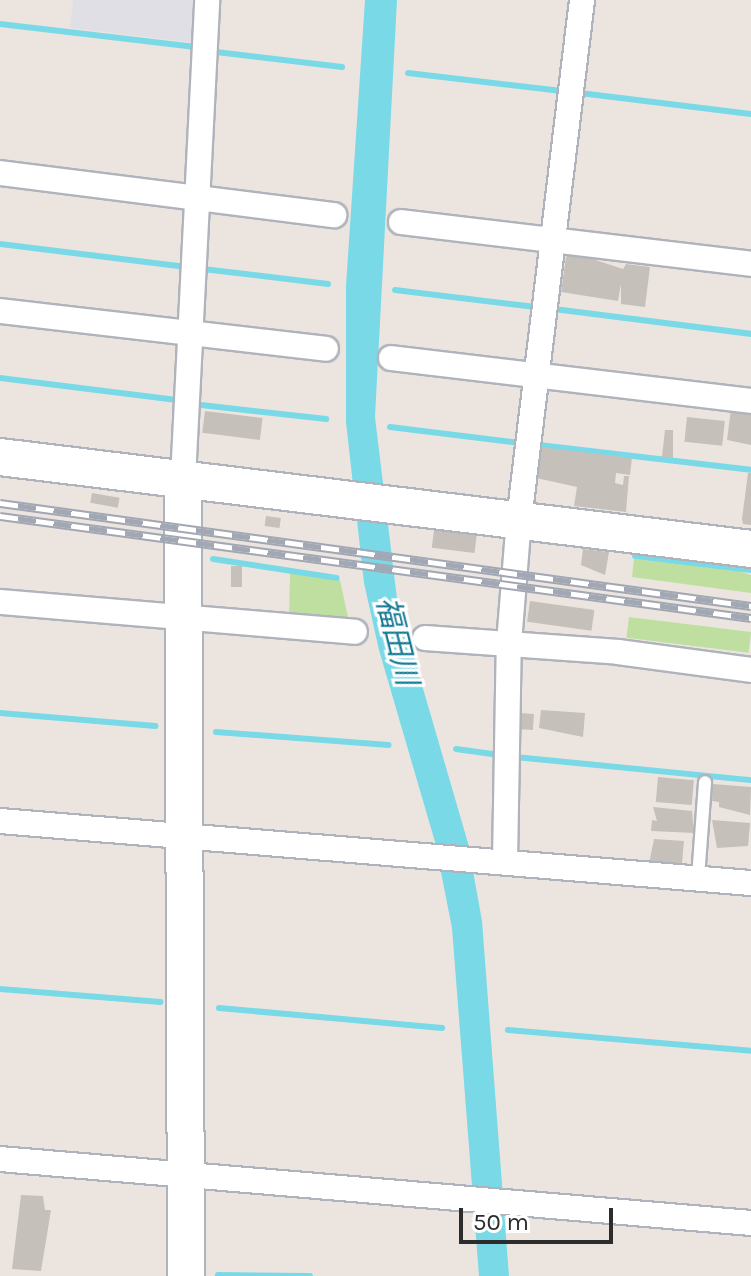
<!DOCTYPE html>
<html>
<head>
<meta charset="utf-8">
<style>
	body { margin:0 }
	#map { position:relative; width:751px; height:1276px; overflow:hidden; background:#ece5df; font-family:Karla,"Noto Sans JP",sans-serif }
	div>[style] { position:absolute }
	.industrial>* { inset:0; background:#e0dfe5 }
	.green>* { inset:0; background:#bedf9f; transform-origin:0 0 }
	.water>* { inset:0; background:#7ad9e7 }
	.stream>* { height:6px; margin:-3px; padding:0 3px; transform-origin:3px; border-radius:3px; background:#7ad9e7 }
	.building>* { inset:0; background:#c5c0ba; transform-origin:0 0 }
	.roads { filter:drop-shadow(2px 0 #afb3bb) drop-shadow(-2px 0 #afb3bb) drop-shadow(0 2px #afb3bb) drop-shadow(0 -2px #afb3bb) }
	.lane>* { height:12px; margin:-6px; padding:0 6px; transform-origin:6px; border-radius:6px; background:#fff }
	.street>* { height:24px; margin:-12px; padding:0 12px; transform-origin:12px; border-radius:12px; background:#fff }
	.secondary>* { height:36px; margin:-18px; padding:0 18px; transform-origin:18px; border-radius:18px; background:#fff }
	.rail>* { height:9px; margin-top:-4.5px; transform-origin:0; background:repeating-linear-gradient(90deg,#fff 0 18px,#a2a7b4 0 36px); box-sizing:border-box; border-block:2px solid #a2a7b4 }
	span { translate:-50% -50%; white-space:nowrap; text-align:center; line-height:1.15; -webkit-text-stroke:6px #fff; paint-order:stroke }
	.water-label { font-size:30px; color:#177a94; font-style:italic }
	.scale { position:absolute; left:459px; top:1208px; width:154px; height:36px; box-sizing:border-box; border:4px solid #2c2c2c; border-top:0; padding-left:10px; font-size:24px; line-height:28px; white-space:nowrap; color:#2c2c2c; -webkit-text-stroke:6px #fff; paint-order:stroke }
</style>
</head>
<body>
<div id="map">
	<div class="industrial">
		<i style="clip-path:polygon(73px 0,198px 0,196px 43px,70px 28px)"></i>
	</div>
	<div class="green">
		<i style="clip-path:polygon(634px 559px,739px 571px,751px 575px,751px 593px,632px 577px)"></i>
		<i style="clip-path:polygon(290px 573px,340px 580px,349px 622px,289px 619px)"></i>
		<i style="left:629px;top:617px;width:123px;height:21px;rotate:7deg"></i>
	</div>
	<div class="water">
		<i style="clip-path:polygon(365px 0,397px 0,375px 417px,397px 599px,468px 843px,482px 921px,509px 1276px,479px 1276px,452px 928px,435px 842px,379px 650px,364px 583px,346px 422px,346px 286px)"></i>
	</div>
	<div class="stream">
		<i style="left:0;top:24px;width:197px;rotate:6.7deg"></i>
		<i style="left:216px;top:52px;width:127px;rotate:6.8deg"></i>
		<i style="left:408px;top:73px;width:155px;rotate:6.7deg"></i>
		<i style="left:580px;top:93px;width:172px;rotate:7deg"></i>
		<i style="left:0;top:244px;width:188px;rotate:7deg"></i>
		<i style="left:203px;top:269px;width:126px;rotate:6.8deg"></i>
		<i style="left:395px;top:290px;width:142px;rotate:6.9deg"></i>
		<i style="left:554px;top:309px;width:199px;rotate:7.2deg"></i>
		<i style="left:0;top:378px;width:178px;rotate:7.1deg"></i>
		<i style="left:201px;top:405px;width:126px;rotate:6.4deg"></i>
		<i style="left:390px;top:427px;width:131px;rotate:7deg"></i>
		<i style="left:539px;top:445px;width:213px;rotate:6.7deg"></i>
		<i style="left:635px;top:556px;width:117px;rotate:6.9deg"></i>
		<i style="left:213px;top:559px;width:125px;rotate:8.7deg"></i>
		<i style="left:0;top:713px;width:156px;rotate:4.8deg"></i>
		<i style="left:216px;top:732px;width:173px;rotate:4.3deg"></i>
		<i style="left:456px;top:749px;width:44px;rotate:7.8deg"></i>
		<i style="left:515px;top:757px;width:237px;rotate:5.6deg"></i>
		<i style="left:0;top:989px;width:161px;rotate:4.6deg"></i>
		<i style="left:219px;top:1008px;width:224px;rotate:5.1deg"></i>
		<i style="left:508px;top:1030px;width:244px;rotate:4.9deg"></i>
		<i style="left:218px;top:1275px;width:92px;rotate:0.6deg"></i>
	</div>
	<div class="building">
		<i style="clip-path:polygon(571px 252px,623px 269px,626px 264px,650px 267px,645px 307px,621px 304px,621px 284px,618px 301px,561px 292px,566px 257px)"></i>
		<i style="clip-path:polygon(731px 409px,751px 412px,751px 445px,727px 440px)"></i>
		<i style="left:205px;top:411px;width:58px;height:22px;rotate:7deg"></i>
		<i style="left:687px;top:417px;width:38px;height:25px;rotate:6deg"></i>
		<i style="clip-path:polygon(665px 430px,673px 430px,673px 458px,662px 457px)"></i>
		<i style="clip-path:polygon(540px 447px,632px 458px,630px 475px,616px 473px,615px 483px,623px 485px,624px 476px,629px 476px,626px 512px,574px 506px,577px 487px,536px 478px)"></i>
		<i style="clip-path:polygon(748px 473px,751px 473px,751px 525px,743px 524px,742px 519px)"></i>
		<i style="left:92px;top:493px;width:28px;height:10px;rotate:10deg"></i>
		<i style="left:266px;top:516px;width:15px;height:10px;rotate:8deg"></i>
		<i style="left:434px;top:530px;width:43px;height:18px;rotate:7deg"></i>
		<i style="clip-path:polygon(583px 549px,609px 552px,605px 575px,581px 565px)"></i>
		<i style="left:231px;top:566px;width:11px;height:21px"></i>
		<i style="left:530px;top:601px;width:65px;height:21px;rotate:8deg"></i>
		<i style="clip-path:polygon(541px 710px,585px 713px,583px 737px,539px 728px)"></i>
		<i style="left:520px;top:713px;width:14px;height:16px;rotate:4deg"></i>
		<i style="left:658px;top:777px;width:36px;height:25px;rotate:5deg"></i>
		<i style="clip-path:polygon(713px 784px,751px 787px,750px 815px,719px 807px,719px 802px,712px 801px)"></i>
		<i style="clip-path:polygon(653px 807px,692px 811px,694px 833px,651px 831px,652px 820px,657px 821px)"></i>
		<i style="clip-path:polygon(712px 820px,750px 823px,748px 846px,717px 848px)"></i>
		<i style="clip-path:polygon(654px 839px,684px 841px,682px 863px,649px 864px)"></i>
		<i style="clip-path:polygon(21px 1195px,43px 1196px,45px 1210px,51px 1210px,41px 1271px,12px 1269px)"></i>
	</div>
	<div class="roads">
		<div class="lane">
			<i style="left:698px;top:878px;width:96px;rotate:-85.8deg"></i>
		</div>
		<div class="street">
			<i style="left:0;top:173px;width:337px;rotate:7.2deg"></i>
			<i style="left:401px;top:222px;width:353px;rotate:6.8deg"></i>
			<i style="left:0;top:311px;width:328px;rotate:6.6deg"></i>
			<i style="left:391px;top:358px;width:363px;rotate:6.8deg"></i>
			<i style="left:183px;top:479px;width:480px;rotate:-87.1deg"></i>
			<i style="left:0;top:602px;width:356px;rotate:4.8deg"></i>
			<i style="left:425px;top:638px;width:194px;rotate:4.1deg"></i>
			<i style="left:618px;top:652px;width:134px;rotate:7.7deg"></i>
			<i style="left:0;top:821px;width:754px;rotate:4.72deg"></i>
			<i style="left:505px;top:862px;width:219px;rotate:-89deg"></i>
			<i style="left:509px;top:643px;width:123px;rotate:-85.4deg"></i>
			<i style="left:519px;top:520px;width:524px;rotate:-83.09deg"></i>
			<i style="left:0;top:1159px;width:754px;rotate:4.87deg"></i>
		</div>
		<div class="secondary">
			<i style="left:0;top:457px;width:757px;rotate:6.98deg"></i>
			<i style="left:183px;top:479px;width:797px;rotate:89.78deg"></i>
		</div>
	</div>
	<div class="rail">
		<i style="left:0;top:503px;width:758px;rotate:7.81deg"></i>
		<i style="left:0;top:516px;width:758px;rotate:7.73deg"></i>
	</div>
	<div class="water-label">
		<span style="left:397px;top:641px;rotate:76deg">福田川</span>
	</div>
	<div class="scale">50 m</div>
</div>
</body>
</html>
